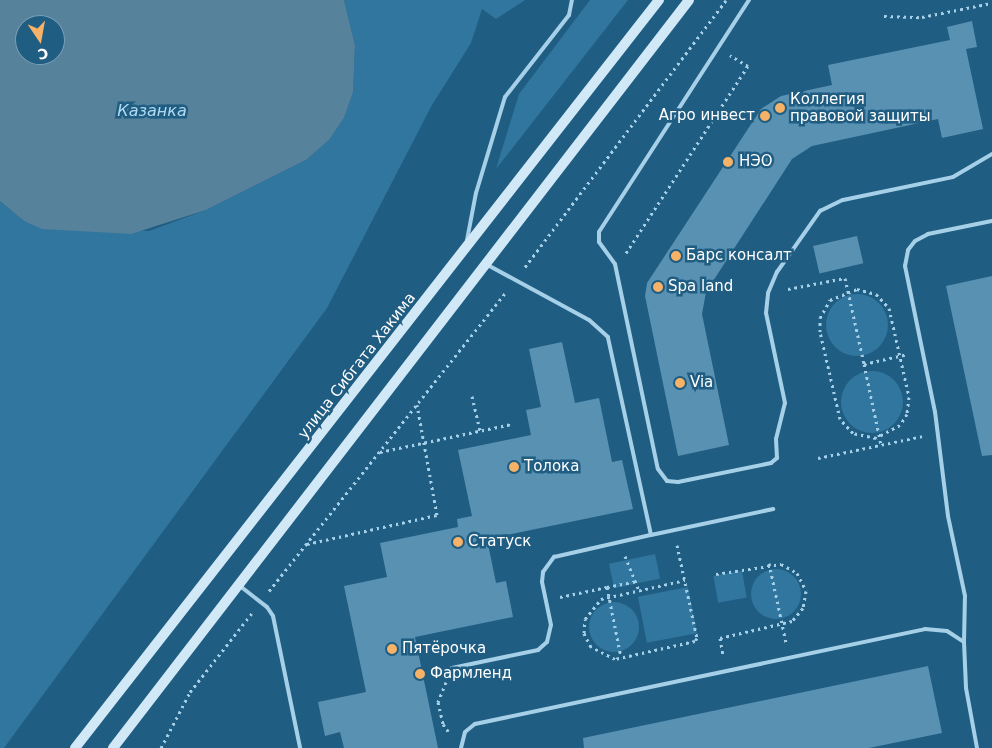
<!DOCTYPE html>
<html>
<head>
<meta charset="utf-8">
<style>
	body { margin:0 }
	#map { position:relative; width:992px; height:748px; overflow:hidden; background:#205d82; font-family:"DejaVu Sans",sans-serif }
	div>[style] { position:absolute }
	.green>* { inset:0; background:#30769e; transform-origin:0 0 }
	.round { border-radius:50% }
	.water>* { inset:0; background:#56829b }
	.building>* { inset:0; background:#5991b2; transform-origin:0 0 }
	.path>* { height:3px; margin-top:-1.5px; transform-origin:0; background:repeating-linear-gradient(90deg,#a6d0e8 0 2.5px,transparent 0 6.5px) }
	.lane>* { height:4px; margin:-2px; padding:0 2px; transform-origin:2px; border-radius:2px; background:#a6d0e8 }
	.secondary>* { height:10px; margin:-5px; padding:0 5px; transform-origin:5px; border-radius:5px; background:#d1e8f7 }
	.dots>* { width:14px; height:14px; translate:-50% -50%; box-sizing:border-box; border:2px solid #205d82; border-radius:50% }
	span { translate:-50% -50%; white-space:nowrap; text-align:center; line-height:1.15; -webkit-text-stroke:5px #205d82; paint-order:stroke }
	.poi-label { font-size:15px; color:#fff }
	.left { translate:0 -50%; text-align:left }
	.right { translate:-100% -50%; text-align:right }
	.street-label { font-size:15px; color:#fff }
	.water-label { font-size:16px; color:#b2daf0; font-style:italic }
	.north { position:absolute; left:15px; top:15px; width:50px; height:50px; box-sizing:border-box; background:#205d82; border:1px solid #799eb4; border-radius:50%; rotate:168deg; font-size:14px; font-weight:700; line-height:20px; text-align:center; color:#fff }
	.north::after { content:''; display:block; margin:auto; width:18px; height:22px; background:#f6b267; clip-path:polygon(50% 0,100% 100%,50% 72%,0 100%) }
</style>
</head>
<body>
<div id="map">
	<div class="green">
		<i style="clip-path:polygon(344px 0,525px 0,496px 19px,482px 9px,471px 43px,432px 105px,327px 308px,4px 748px,0 748px,0 201px,24px 221px,149px 231px,206px 210px,306px 160px,329px 140px,344px 118px,353px 91px,355px 45px)"></i>
		<i style="clip-path:polygon(590px 0,628px 0,496px 169px,519px 94px)"></i>
		<i class="round" style="left:826px;top:294px;width:62px;height:62px"></i>
		<i class="round" style="left:841px;top:371px;width:62px;height:62px"></i>
		<i style="left:655px;top:554px;width:25px;height:47px;rotate:78deg"></i>
		<i class="round" style="left:751px;top:569px;width:50px;height:50px"></i>
		<i style="left:742px;top:571px;width:27px;height:29px;rotate:80deg"></i>
		<i style="left:688px;top:587px;width:47px;height:51px;rotate:79deg"></i>
		<i class="round" style="left:589px;top:602px;width:50px;height:50px"></i>
	</div>
	<div class="water">
		<i style="clip-path:polygon(evenodd,0 0,344px 0,355px 45px,353px 92px,344px 118px,329px 140px,306px 160px,206px 210px,131px 234px,42px 229px,24px 221px,0 201px,0 0,25px 25px,55px 25px,55px 55px,25px 55px,25px 25px)"></i>
	</div>
	<div class="building">
		<i style="clip-path:polygon(972px 21px,977px 47px,966px 49px,983px 129px,942px 138px,938px 119px,812px 146px,792px 159px,706px 292px,702px 314px,729px 445px,678px 456px,645px 296px,647px 283px,761px 109px,781px 96px,832px 85px,828px 65px,950px 40px,947px 27px)"></i>
		<i style="left:857px;top:236px;width:28px;height:45px;rotate:77deg"></i>
		<i style="clip-path:polygon(992px 276px,992px 455px,982px 456px,946px 286px)"></i>
		<i style="clip-path:polygon(562px 342px,575px 403px,599px 398px,612px 462px,622px 460px,633px 509px,487px 539px,496px 583px,506px 581px,513px 617px,415px 637px,438px 748px,344px 748px,340px 732px,325px 736px,318px 702px,366px 692px,344px 586px,387px 577px,380px 543px,458px 527px,457px 519px,472px 516px,458px 450px,531px 435px,526px 410px,541px 407px,529px 349px)"></i>
		<i style="clip-path:polygon(928px 666px,942px 733px,869px 748px,584px 748px,583px 738px)"></i>
	</div>
	<div class="path">
		<i style="left:884px;top:16px;width:38px;rotate:2deg"></i>
		<i style="left:922px;top:17px;width:71px;rotate:-11.3deg"></i>
		<i style="left:626px;top:253px;width:223px;rotate:-56.9deg"></i>
		<i style="left:748px;top:66px;width:21px;rotate:-149deg"></i>
		<i style="left:525px;top:267px;width:334px;rotate:-53deg"></i>
		<i style="left:788px;top:289px;width:58px;rotate:-10.9deg"></i>
		<i style="left:845px;top:278px;width:88px;rotate:77.5deg"></i>
		<i style="left:864px;top:364px;width:45px;rotate:-12.8deg"></i>
		<i style="left:857px;top:289px;width:20px;rotate:15deg"></i>
		<i style="left:876px;top:294px;width:19px;rotate:47deg"></i>
		<i style="left:889px;top:308px;width:91px;rotate:77.3deg"></i>
		<i style="left:909px;top:397px;width:17px;rotate:97deg"></i>
		<i style="left:907px;top:414px;width:13px;rotate:122deg"></i>
		<i style="left:900px;top:425px;width:27px;rotate:152deg"></i>
		<i style="left:876px;top:438px;width:24px;rotate:-168deg"></i>
		<i style="left:853px;top:433px;width:19px;rotate:-133deg"></i>
		<i style="left:840px;top:419px;width:89px;rotate:-102.9deg"></i>
		<i style="left:820px;top:332px;width:14px;rotate:-90deg"></i>
		<i style="left:820px;top:318px;width:21px;rotate:-61deg"></i>
		<i style="left:830px;top:300px;width:29px;rotate:-22deg"></i>
		<i style="left:864px;top:364px;width:83px;rotate:78.1deg"></i>
		<i style="left:472px;top:396px;width:36px;rotate:77deg"></i>
		<i style="left:380px;top:452px;width:135px;rotate:-12deg"></i>
		<i style="left:818px;top:458px;width:107px;rotate:-11.8deg"></i>
		<i style="left:307px;top:544px;width:133px;rotate:-12.6deg"></i>
		<i style="left:437px;top:515px;width:112px;rotate:-100.3deg"></i>
		<i style="left:677px;top:545px;width:95px;rotate:77.9deg"></i>
		<i style="left:697px;top:638px;width:4px;rotate:124deg"></i>
		<i style="left:695px;top:641px;width:82px;rotate:167.3deg"></i>
		<i style="left:615px;top:659px;width:27px;rotate:-153deg"></i>
		<i style="left:591px;top:647px;width:16px;rotate:-117deg"></i>
		<i style="left:584px;top:633px;width:14px;rotate:-86deg"></i>
		<i style="left:585px;top:619px;width:26px;rotate:-51deg"></i>
		<i style="left:601px;top:599px;width:86px;rotate:-12.7deg"></i>
		<i style="left:625px;top:556px;width:37px;rotate:68deg"></i>
		<i style="left:769px;top:563px;width:81px;rotate:77.9deg"></i>
		<i style="left:716px;top:574px;width:66px;rotate:-8.7deg"></i>
		<i style="left:781px;top:564px;width:18px;rotate:29deg"></i>
		<i style="left:797px;top:573px;width:20px;rotate:63deg"></i>
		<i style="left:806px;top:591px;width:17px;rotate:100deg"></i>
		<i style="left:803px;top:608px;width:17px;rotate:130deg"></i>
		<i style="left:792px;top:621px;width:74px;rotate:166.7deg"></i>
		<i style="left:720px;top:638px;width:17px;rotate:80deg"></i>
		<i style="left:607px;top:587px;width:31px;rotate:-11deg"></i>
		<i style="left:269px;top:591px;width:382px;rotate:-51.6deg"></i>
		<i style="left:560px;top:597px;width:48px;rotate:-12deg"></i>
		<i style="left:607px;top:587px;width:71px;rotate:78.7deg"></i>
		<i style="left:446px;top:682px;width:22px;rotate:112deg"></i>
		<i style="left:438px;top:702px;width:23px;rotate:77deg"></i>
		<i style="left:443px;top:724px;width:9px;rotate:54deg"></i>
		<i style="left:161px;top:748px;width:63px;rotate:-62.6deg"></i>
		<i style="left:190px;top:692px;width:100px;rotate:-51.9deg"></i>
	</div>
	<div class="lane">
		<i style="left:749px;top:0;width:276px;rotate:122.9deg"></i>
		<i style="left:599px;top:232px;width:10px;rotate:90deg"></i>
		<i style="left:599px;top:242px;width:27px;rotate:54deg"></i>
		<i style="left:615px;top:264px;width:209px;rotate:78.2deg"></i>
		<i style="left:658px;top:469px;width:15px;rotate:53deg"></i>
		<i style="left:667px;top:481px;width:11px;rotate:5deg"></i>
		<i style="left:678px;top:482px;width:95px;rotate:-11.5deg"></i>
		<i style="left:771px;top:463px;width:8px;rotate:-40deg"></i>
		<i style="left:777px;top:458px;width:19px;rotate:-93deg"></i>
		<i style="left:776px;top:439px;width:37px;rotate:-76deg"></i>
		<i style="left:785px;top:403px;width:92px;rotate:-101.9deg"></i>
		<i style="left:766px;top:313px;width:20px;rotate:-84deg"></i>
		<i style="left:768px;top:293px;width:23px;rotate:-67deg"></i>
		<i style="left:777px;top:272px;width:75px;rotate:-54.8deg"></i>
		<i style="left:820px;top:211px;width:25px;rotate:-26deg"></i>
		<i style="left:843px;top:200px;width:112px;rotate:-11.8deg"></i>
		<i style="left:953px;top:177px;width:45px;rotate:-30.5deg"></i>
		<i style="left:467px;top:240px;width:48px;rotate:-79.2deg"></i>
		<i style="left:476px;top:193px;width:100px;rotate:-73.2deg"></i>
		<i style="left:505px;top:97px;width:104px;rotate:-52deg"></i>
		<i style="left:569px;top:15px;width:15px;rotate:-79deg"></i>
		<i style="left:651px;top:535px;width:125px;rotate:-12deg"></i>
		<i style="left:240px;top:586px;width:34px;rotate:38deg"></i>
		<i style="left:267px;top:607px;width:11px;rotate:56deg"></i>
		<i style="left:273px;top:616px;width:135px;rotate:78.4deg"></i>
		<i style="left:964px;top:642px;width:46px;rotate:-88.8deg"></i>
		<i style="left:965px;top:596px;width:82px;rotate:-102deg"></i>
		<i style="left:948px;top:516px;width:105px;rotate:-97.1deg"></i>
		<i style="left:935px;top:412px;width:149px;rotate:-101.6deg"></i>
		<i style="left:905px;top:266px;width:16px;rotate:-79deg"></i>
		<i style="left:908px;top:250px;width:11px;rotate:-52deg"></i>
		<i style="left:915px;top:241px;width:15px;rotate:-28deg"></i>
		<i style="left:928px;top:234px;width:65px;rotate:-11.5deg"></i>
		<i style="left:452px;top:668px;width:88px;rotate:-11.8deg"></i>
		<i style="left:538px;top:650px;width:12px;rotate:-42deg"></i>
		<i style="left:547px;top:642px;width:17px;rotate:-77deg"></i>
		<i style="left:551px;top:625px;width:44px;rotate:-101.8deg"></i>
		<i style="left:542px;top:582px;width:10px;rotate:-84deg"></i>
		<i style="left:543px;top:572px;width:19px;rotate:-54deg"></i>
		<i style="left:554px;top:557px;width:99px;rotate:-12.8deg"></i>
		<i style="left:651px;top:535px;width:203px;rotate:-102.3deg"></i>
		<i style="left:608px;top:337px;width:25px;rotate:-138deg"></i>
		<i style="left:589px;top:320px;width:117px;rotate:-151.5deg"></i>
		<i style="left:461px;top:748px;width:16px;rotate:-76deg"></i>
		<i style="left:465px;top:732px;width:13px;rotate:-39deg"></i>
		<i style="left:475px;top:724px;width:460px;rotate:-11.9deg"></i>
		<i style="left:925px;top:629px;width:22px;rotate:5deg"></i>
		<i style="left:947px;top:631px;width:20px;rotate:33deg"></i>
		<i style="left:964px;top:642px;width:46px;rotate:87.5deg"></i>
		<i style="left:966px;top:688px;width:61px;rotate:79.6deg"></i>
	</div>
	<div class="secondary">
		<i style="left:75px;top:748px;width:949px;rotate:-52.02deg"></i>
		<i style="left:113px;top:748px;width:944px;rotate:-52.4deg"></i>
	</div>
	<div class="dots">
		<i style="left:780px;top:108px;background:#f6b267"></i>
		<i style="left:765px;top:116px;background:#f6b267"></i>
		<i style="left:728px;top:162px;background:#f6b267"></i>
		<i style="left:676px;top:256px;background:#f6b267"></i>
		<i style="left:658px;top:287px;background:#f6b267"></i>
		<i style="left:680px;top:383px;background:#f6b267"></i>
		<i style="left:514px;top:467px;background:#f6b267"></i>
		<i style="left:458px;top:542px;background:#f6b267"></i>
		<i style="left:392px;top:649px;background:#f6b267"></i>
		<i style="left:420px;top:674px;background:#f6b267"></i>
	</div>
	<div class="poi-label">
		<span class="left" style="left:790px;top:108px">Коллегия<br>правовой защиты</span>
		<span class="right" style="left:755px;top:116px">Агро инвест</span>
		<span class="left" style="left:739px;top:162px">НЭО</span>
		<span class="left" style="left:686px;top:256px">Барс консалт</span>
		<span class="left" style="left:668px;top:287px">Spa land</span>
		<span class="left" style="left:690px;top:383px">Via</span>
		<span class="left" style="left:524px;top:467px">Толока</span>
		<span class="left" style="left:468px;top:542px">Статуск</span>
		<span class="left" style="left:402px;top:649px">Пятёрочка</span>
		<span class="left" style="left:430px;top:674px">Фармленд</span>
	</div>
	<div class="street-label">
		<span style="left:357px;top:366px;rotate:-52deg">улица Сибгата Хакима</span>
	</div>
	<div class="water-label">
		<span style="left:152px;top:111px">Казанка</span>
	</div>
	<div class="north">С</div>
</div>
</body>
</html>
